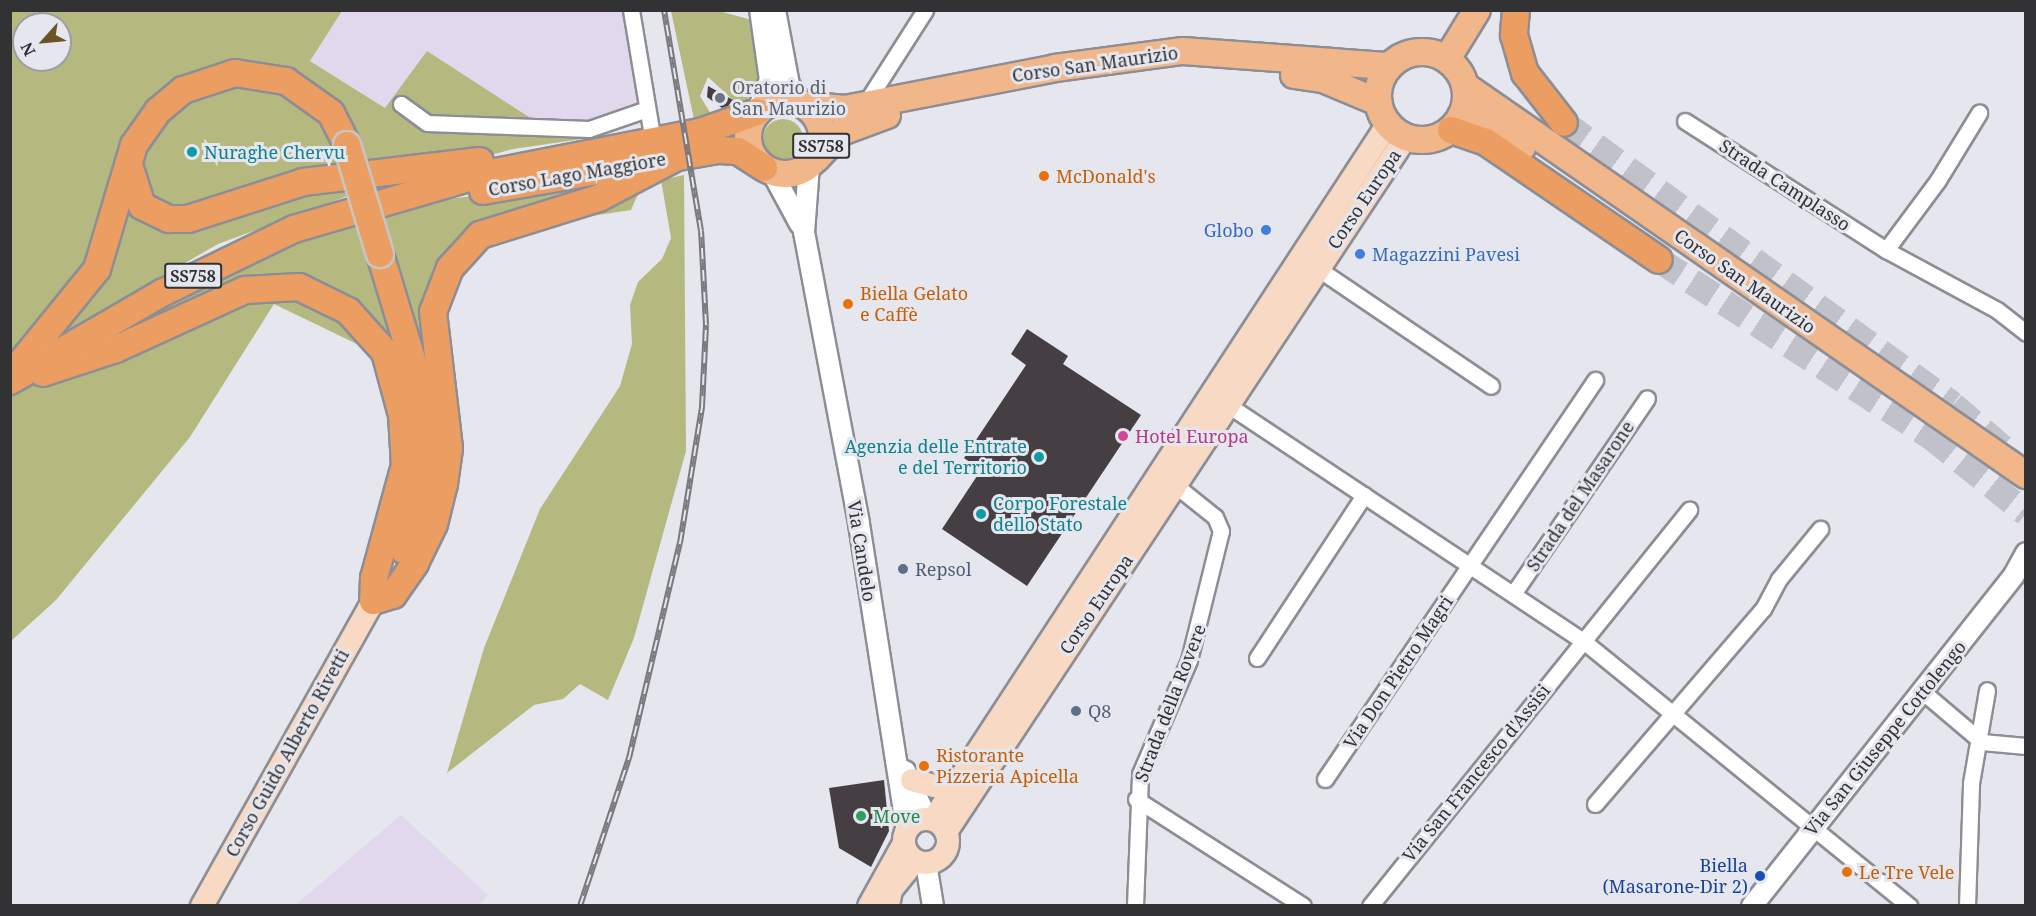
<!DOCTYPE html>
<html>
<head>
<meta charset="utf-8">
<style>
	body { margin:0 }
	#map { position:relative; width:2036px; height:916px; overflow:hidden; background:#e5e6ee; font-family:"Noto Serif",serif }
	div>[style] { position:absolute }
	.industrial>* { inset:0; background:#e1d8ed }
	.green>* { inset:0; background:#b6b97f }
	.round { border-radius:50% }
	.building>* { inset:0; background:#453e43 }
	.trunk-tunnel>* { height:26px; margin-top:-13px; transform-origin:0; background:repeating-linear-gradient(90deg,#c1c2c9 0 26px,transparent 0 39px) }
	.roads { filter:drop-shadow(2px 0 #8d8e95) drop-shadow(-2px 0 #8d8e95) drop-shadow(0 2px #8d8e95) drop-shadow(0 -2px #8d8e95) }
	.minor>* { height:15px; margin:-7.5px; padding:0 7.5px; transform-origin:7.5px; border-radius:7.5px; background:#fff }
	.tertiary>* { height:20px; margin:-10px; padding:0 10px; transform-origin:10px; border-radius:10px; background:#fff }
	.secondary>* { height:22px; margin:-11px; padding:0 11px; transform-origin:11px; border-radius:11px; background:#f8dac4 }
	.secondary>.ring { margin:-11px; padding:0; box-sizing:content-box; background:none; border:22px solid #f8dac4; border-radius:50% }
	.primary>* { height:26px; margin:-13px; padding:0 13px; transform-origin:13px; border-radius:13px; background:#f1b689 }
	.primary>.ring { margin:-13px; padding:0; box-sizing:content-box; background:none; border:26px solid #f1b689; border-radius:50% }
	.trunk>* { height:26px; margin:-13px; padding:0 13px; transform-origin:13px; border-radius:13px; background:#ec9e62 }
	.rail>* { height:6px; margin-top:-3px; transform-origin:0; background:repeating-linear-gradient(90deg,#e5e6ee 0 11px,#78787d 0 22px); box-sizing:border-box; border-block:2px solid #78787d }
	.bridges { filter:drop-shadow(2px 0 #c6c6c6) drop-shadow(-2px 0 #c6c6c6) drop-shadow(0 2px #c6c6c6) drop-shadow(0 -2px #c6c6c6) }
	.trunk-bridge>* { height:26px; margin:-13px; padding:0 13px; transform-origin:13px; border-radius:13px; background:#ec9e62 }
	.dots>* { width:16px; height:16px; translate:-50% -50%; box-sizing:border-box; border:3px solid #e5e6ee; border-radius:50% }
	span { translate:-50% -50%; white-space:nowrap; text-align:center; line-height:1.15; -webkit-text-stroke:6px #e5e6ee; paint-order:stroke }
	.shield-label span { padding:2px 4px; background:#e5e6ee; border:2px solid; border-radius:4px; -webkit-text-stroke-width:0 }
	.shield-label { font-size:16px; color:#323235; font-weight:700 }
	.street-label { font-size:18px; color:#323235 }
	.worship-label { font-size:18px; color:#5b616d }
	.left { translate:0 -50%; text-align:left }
	.culture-label { font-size:18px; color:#0d838f }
	.right { translate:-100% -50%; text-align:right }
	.food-label { font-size:18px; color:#c56008 }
	.shop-label { font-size:18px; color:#366cbe }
	.hotel-label { font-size:18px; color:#b23c85 }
	.service-label { font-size:18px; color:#4e5e75 }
	.leisure-label { font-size:18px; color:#27864d }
	.transit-label { font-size:18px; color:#164399 }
	.frame { position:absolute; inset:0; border:12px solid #323235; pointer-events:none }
	.north { position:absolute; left:12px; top:12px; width:60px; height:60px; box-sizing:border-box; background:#e5e6ee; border:2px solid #9d9ea4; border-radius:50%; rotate:243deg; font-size:16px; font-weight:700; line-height:24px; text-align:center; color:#323235 }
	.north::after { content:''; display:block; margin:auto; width:21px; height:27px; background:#6b5324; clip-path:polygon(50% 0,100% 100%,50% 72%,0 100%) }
</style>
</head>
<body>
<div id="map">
	<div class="industrial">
		<i style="clip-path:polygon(342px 11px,631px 11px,645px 96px,602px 136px,385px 108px,310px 61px)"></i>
		<i style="clip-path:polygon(401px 815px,488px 895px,479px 905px,295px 905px)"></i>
	</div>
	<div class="green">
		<i style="clip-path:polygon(evenodd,11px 11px,342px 11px,310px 61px,385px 108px,427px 51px,546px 128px,534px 135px,602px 136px,513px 149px,345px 197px,218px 244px,15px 361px,70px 346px,346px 212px,647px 174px,631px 210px,504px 229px,459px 274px,448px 304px,453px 407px,363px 347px,274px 304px,190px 437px,56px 600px,11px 641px,11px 11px,24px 24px,60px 24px,60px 60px,24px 60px,24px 24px)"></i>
		<i style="clip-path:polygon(evenodd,671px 11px,719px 11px,752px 20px,762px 78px,738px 113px,695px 124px,671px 11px,708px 77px,733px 100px,725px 111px,711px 114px,700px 96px,708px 77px)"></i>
		<i class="round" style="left:763px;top:119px;width:40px;height:40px"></i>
		<i style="clip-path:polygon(684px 175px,686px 451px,634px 638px,608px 700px,580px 684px,563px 699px,534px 705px,447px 773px,484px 648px,540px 509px,620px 386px,632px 344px,630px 305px,638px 282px,662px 259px,671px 238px,661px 180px)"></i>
	</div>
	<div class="building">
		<i style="clip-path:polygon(708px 86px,733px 100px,728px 106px,722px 108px,707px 97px)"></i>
		<i style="clip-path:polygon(1027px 329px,1068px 356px,1063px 364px,1141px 415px,1027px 586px,942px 529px,981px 470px,964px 458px,1026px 365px,1011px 354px)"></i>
		<i style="clip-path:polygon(884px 780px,889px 831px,871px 867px,839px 848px,829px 788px)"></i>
	</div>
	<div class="trunk-tunnel">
		<i style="left:1564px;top:123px;width:480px;rotate:35.9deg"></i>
		<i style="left:1953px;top:405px;width:66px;rotate:40.7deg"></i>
		<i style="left:1659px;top:260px;width:325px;rotate:33.1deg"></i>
		<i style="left:1931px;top:437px;width:122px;rotate:38.7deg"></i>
	</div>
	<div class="roads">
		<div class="minor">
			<i style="left:631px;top:10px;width:133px;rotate:80.5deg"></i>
			<i style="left:401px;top:104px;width:32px;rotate:36deg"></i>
			<i style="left:427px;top:123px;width:162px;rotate:2.1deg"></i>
			<i style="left:589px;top:129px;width:61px;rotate:-19deg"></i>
			<i style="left:865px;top:104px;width:112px;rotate:-57.4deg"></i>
			<i style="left:1685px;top:121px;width:239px;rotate:32.7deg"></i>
			<i style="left:1886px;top:250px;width:126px;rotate:28.4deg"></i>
			<i style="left:1997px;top:310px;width:37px;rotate:38deg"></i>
			<i style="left:1886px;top:250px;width:87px;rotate:-53.4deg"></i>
			<i style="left:1938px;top:180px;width:79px;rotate:-58.5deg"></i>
			<i style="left:1317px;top:268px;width:210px;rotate:34.1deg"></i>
			<i style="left:1228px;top:405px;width:425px;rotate:33.6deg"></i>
			<i style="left:1582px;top:640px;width:422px;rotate:39.1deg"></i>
			<i style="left:1513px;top:594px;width:237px;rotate:-55.6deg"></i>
			<i style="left:1257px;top:658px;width:195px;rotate:-56.7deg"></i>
			<i style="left:1923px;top:692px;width:77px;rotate:40.3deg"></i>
			<i style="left:1982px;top:742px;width:44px;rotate:5.2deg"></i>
			<i style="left:1325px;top:779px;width:482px;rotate:-55.9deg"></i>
			<i style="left:1136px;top:799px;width:198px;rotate:32.6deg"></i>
			<i style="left:1595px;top:804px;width:257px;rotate:-49.3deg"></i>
			<i style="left:1763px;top:609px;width:34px;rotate:-62deg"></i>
			<i style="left:1779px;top:579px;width:65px;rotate:-50.6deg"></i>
			<i style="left:1135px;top:906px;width:132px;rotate:-87.8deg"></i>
			<i style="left:1140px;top:774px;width:124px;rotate:-66.7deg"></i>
			<i style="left:1189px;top:660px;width:133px;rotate:-76.1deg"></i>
			<i style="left:1221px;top:531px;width:15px;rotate:-113deg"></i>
			<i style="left:1215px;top:517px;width:51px;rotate:-141.3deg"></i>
			<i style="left:1370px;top:906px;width:509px;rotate:-51.15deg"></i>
			<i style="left:1967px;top:906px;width:123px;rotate:-88.1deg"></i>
			<i style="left:1971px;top:783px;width:94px;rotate:-80.2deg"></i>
		</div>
		<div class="tertiary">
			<i style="left:775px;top:10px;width:76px;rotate:79.4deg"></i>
			<i style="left:789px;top:85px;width:25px;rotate:53deg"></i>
			<i style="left:757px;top:112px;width:35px;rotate:-68deg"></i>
			<i style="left:770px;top:80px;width:71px;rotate:-98.1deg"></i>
			<i style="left:809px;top:166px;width:66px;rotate:94.3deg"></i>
			<i style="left:804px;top:232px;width:297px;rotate:79.3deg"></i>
			<i style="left:859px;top:524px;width:311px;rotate:81.1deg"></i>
			<i style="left:772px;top:172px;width:59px;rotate:61.7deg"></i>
			<i style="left:905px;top:771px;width:53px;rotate:65.4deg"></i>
			<i style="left:926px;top:863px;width:44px;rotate:80.8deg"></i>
			<i style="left:1752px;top:906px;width:422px;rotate:-51.6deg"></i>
			<i style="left:2014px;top:575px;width:25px;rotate:-61deg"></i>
		</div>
		<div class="secondary">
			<i style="left:912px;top:780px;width:23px;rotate:15deg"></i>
			<i style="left:934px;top:786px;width:23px;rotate:-7deg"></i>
			<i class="ring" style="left:904px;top:819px;width:22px;height:22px"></i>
			<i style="left:933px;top:820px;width:832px;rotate:-56.83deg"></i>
			<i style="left:946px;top:832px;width:833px;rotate:-56.5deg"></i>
			<i style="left:202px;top:906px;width:350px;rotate:-60.7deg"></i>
			<i style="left:869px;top:906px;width:72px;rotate:-60.9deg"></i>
			<i style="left:888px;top:906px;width:16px;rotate:-79deg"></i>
			<i style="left:891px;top:890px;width:38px;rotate:-51deg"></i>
		</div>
		<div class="primary">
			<i class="ring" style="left:1378px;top:52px;width:62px;height:62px"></i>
			<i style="left:1447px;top:59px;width:57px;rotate:-58.5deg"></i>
			<i style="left:1294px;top:75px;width:29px;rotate:8deg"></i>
			<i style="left:1323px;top:79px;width:60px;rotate:22.7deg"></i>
			<i style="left:1465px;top:86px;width:683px;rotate:34.74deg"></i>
			<i class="ring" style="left:748px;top:100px;width:48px;height:48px"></i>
			<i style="left:804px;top:105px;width:41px;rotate:5.6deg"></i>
			<i style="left:845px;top:109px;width:214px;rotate:-11deg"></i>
			<i style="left:1055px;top:68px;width:129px;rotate:-7.6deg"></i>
			<i style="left:1183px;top:51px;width:207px;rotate:4.2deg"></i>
			<i style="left:1461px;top:116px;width:37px;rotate:20deg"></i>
			<i style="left:1496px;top:129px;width:32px;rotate:35deg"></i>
			<i style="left:816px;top:159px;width:37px;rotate:-47deg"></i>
			<i style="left:841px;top:132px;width:49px;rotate:-20.3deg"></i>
		</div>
		<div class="trunk">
			<i style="left:1516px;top:10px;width:25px;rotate:95deg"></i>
			<i style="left:1514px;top:35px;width:40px;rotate:74deg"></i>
			<i style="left:1525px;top:73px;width:63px;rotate:52deg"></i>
			<i style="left:1451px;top:130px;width:37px;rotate:19deg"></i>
			<i style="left:1486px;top:142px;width:209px;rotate:34.3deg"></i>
			<i style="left:129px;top:165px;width:43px;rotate:72.4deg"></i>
			<i style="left:142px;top:206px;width:30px;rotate:26deg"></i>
			<i style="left:169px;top:219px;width:19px"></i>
			<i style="left:188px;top:219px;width:121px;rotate:-17.8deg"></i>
			<i style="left:303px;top:182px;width:178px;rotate:-6.8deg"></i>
			<i style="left:483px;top:191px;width:240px;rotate:-9.9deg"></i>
			<i style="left:719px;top:150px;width:19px;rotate:3deg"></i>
			<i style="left:738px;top:151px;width:31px;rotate:33deg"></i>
			<i style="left:380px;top:254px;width:144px;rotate:73.1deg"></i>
			<i style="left:422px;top:392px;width:38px;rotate:81deg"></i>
			<i style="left:428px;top:430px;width:80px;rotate:96.5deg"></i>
			<i style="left:419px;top:509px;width:44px;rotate:110.1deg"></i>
			<i style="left:15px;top:370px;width:130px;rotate:-50.9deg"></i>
			<i style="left:97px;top:269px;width:129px;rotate:-73.4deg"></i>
			<i style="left:134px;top:145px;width:42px;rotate:-54.8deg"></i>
			<i style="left:158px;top:111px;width:33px;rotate:-40deg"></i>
			<i style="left:183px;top:90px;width:55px;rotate:-18.1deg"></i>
			<i style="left:235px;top:73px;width:52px;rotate:8.9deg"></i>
			<i style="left:286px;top:81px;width:55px;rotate:35.4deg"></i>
			<i style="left:331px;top:113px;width:36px;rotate:63deg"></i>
			<i style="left:43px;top:373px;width:77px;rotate:-18.2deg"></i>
			<i style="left:116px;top:349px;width:142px;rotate:-24.6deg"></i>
			<i style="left:245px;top:290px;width:54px;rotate:-3.2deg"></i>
			<i style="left:299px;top:287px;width:55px;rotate:26.1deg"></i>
			<i style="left:348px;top:311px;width:55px;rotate:47.9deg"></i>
			<i style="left:385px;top:352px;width:65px;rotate:74.9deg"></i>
			<i style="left:402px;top:415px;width:50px;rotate:86.6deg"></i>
			<i style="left:405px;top:465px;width:117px;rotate:105.3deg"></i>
			<i style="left:374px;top:578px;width:23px;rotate:92deg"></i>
			<i style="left:10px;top:381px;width:176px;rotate:-30.1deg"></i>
			<i style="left:162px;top:293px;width:147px;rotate:-25.9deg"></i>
			<i style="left:294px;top:229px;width:189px;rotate:-16.3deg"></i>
			<i style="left:475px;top:176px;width:229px;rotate:-11.1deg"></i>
			<i style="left:700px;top:132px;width:60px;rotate:-19.3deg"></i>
			<i style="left:373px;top:601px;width:21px;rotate:-17deg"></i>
			<i style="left:393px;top:595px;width:39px;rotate:-55deg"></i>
			<i style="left:415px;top:563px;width:43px;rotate:-64deg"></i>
			<i style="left:434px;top:524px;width:41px;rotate:-76deg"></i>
			<i style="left:444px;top:484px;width:36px;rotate:-82deg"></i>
			<i style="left:449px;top:448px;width:137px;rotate:-96.7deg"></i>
			<i style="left:433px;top:312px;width:47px;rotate:-68.9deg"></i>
			<i style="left:450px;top:268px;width:45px;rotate:-47.7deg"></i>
			<i style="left:480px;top:235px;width:125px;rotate:-17.3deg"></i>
			<i style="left:599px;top:198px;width:88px;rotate:-27.7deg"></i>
		</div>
	</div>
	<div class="rail">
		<i style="left:580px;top:906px;width:156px;rotate:-71.7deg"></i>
		<i style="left:629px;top:758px;width:221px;rotate:-76.7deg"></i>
		<i style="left:680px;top:543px;width:138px;rotate:-80.8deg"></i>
		<i style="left:702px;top:407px;width:82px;rotate:-87.2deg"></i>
		<i style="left:706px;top:325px;width:94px;rotate:-93deg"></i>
		<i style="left:701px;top:231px;width:224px;rotate:-99.5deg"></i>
	</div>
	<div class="bridges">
		<div class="trunk-bridge">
			<i style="left:347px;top:145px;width:114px;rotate:73.2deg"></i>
		</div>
	</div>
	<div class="dots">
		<i style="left:720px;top:98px;background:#6b7280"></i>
		<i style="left:192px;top:152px;background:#0f9aa8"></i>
		<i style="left:1044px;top:176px;background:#e8710a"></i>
		<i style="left:1266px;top:230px;background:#3f7fe0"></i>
		<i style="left:1360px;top:254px;background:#3f7fe0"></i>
		<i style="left:848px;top:304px;background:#e8710a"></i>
		<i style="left:1123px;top:436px;background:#d1479c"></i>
		<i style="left:1039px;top:457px;background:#0f9aa8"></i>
		<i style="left:981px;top:514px;background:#0f9aa8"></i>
		<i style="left:903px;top:569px;background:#5c6f8a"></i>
		<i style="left:1076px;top:711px;background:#5c6f8a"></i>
		<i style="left:924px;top:766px;background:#e8710a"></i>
		<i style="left:861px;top:816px;background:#2e9e5b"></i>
		<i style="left:1847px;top:872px;background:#e8710a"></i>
		<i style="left:1760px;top:876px;background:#1a4fb4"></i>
	</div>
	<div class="shield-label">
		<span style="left:821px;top:146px">SS758</span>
		<span style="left:193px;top:276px">SS758</span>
	</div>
	<div class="street-label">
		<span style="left:1095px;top:64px;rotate:-8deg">Corso San Maurizio</span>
		<span style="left:577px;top:174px;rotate:-10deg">Corso Lago Maggiore</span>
		<span style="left:1785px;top:185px;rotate:33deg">Strada Camplasso</span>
		<span style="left:1364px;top:199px;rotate:-56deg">Corso Europa</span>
		<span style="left:1745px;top:281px;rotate:35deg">Corso San Maurizio</span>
		<span style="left:1580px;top:496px;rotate:-56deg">Strada del Masarone</span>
		<span style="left:862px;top:551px;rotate:81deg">Via Candelo</span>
		<span style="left:1096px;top:604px;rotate:-56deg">Corso Europa</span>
		<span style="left:1398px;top:672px;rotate:-56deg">Via Don Pietro Magri</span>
		<span style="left:1170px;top:703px;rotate:-69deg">Strada della Rovere</span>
		<span style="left:1885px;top:738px;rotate:-51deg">Via San Giuseppe Cottolengo</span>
		<span style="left:287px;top:753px;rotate:-61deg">Corso Guido Alberto Rivetti</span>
		<span style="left:1476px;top:773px;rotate:-51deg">Via San Francesco d'Assisi</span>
	</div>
	<div class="worship-label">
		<span class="left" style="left:732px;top:98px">Oratorio di<br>San Maurizio</span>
	</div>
	<div class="culture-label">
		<span class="left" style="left:204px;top:152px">Nuraghe Chervu</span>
		<span class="right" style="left:1027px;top:457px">Agenzia delle Entrate<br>e del Territorio</span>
		<span class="left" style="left:993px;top:514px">Corpo Forestale<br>dello Stato</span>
	</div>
	<div class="food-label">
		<span class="left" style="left:1056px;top:176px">McDonald's</span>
		<span class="left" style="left:860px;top:304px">Biella Gelato<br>e Caffè</span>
		<span class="left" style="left:936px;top:766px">Ristorante<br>Pizzeria Apicella</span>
		<span class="left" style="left:1859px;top:872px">Le Tre Vele</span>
	</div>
	<div class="shop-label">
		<span class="right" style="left:1254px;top:230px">Globo</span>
		<span class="left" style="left:1372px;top:254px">Magazzini Pavesi</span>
	</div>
	<div class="hotel-label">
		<span class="left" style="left:1135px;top:436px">Hotel Europa</span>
	</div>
	<div class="service-label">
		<span class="left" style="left:915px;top:569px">Repsol</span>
		<span class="left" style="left:1088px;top:711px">Q8</span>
	</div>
	<div class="leisure-label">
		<span class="left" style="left:873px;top:816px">Move</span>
	</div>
	<div class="transit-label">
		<span class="right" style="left:1748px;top:876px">Biella<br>(Masarone-Dir 2)</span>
	</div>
	<div class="frame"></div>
	<div class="north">N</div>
</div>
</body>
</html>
